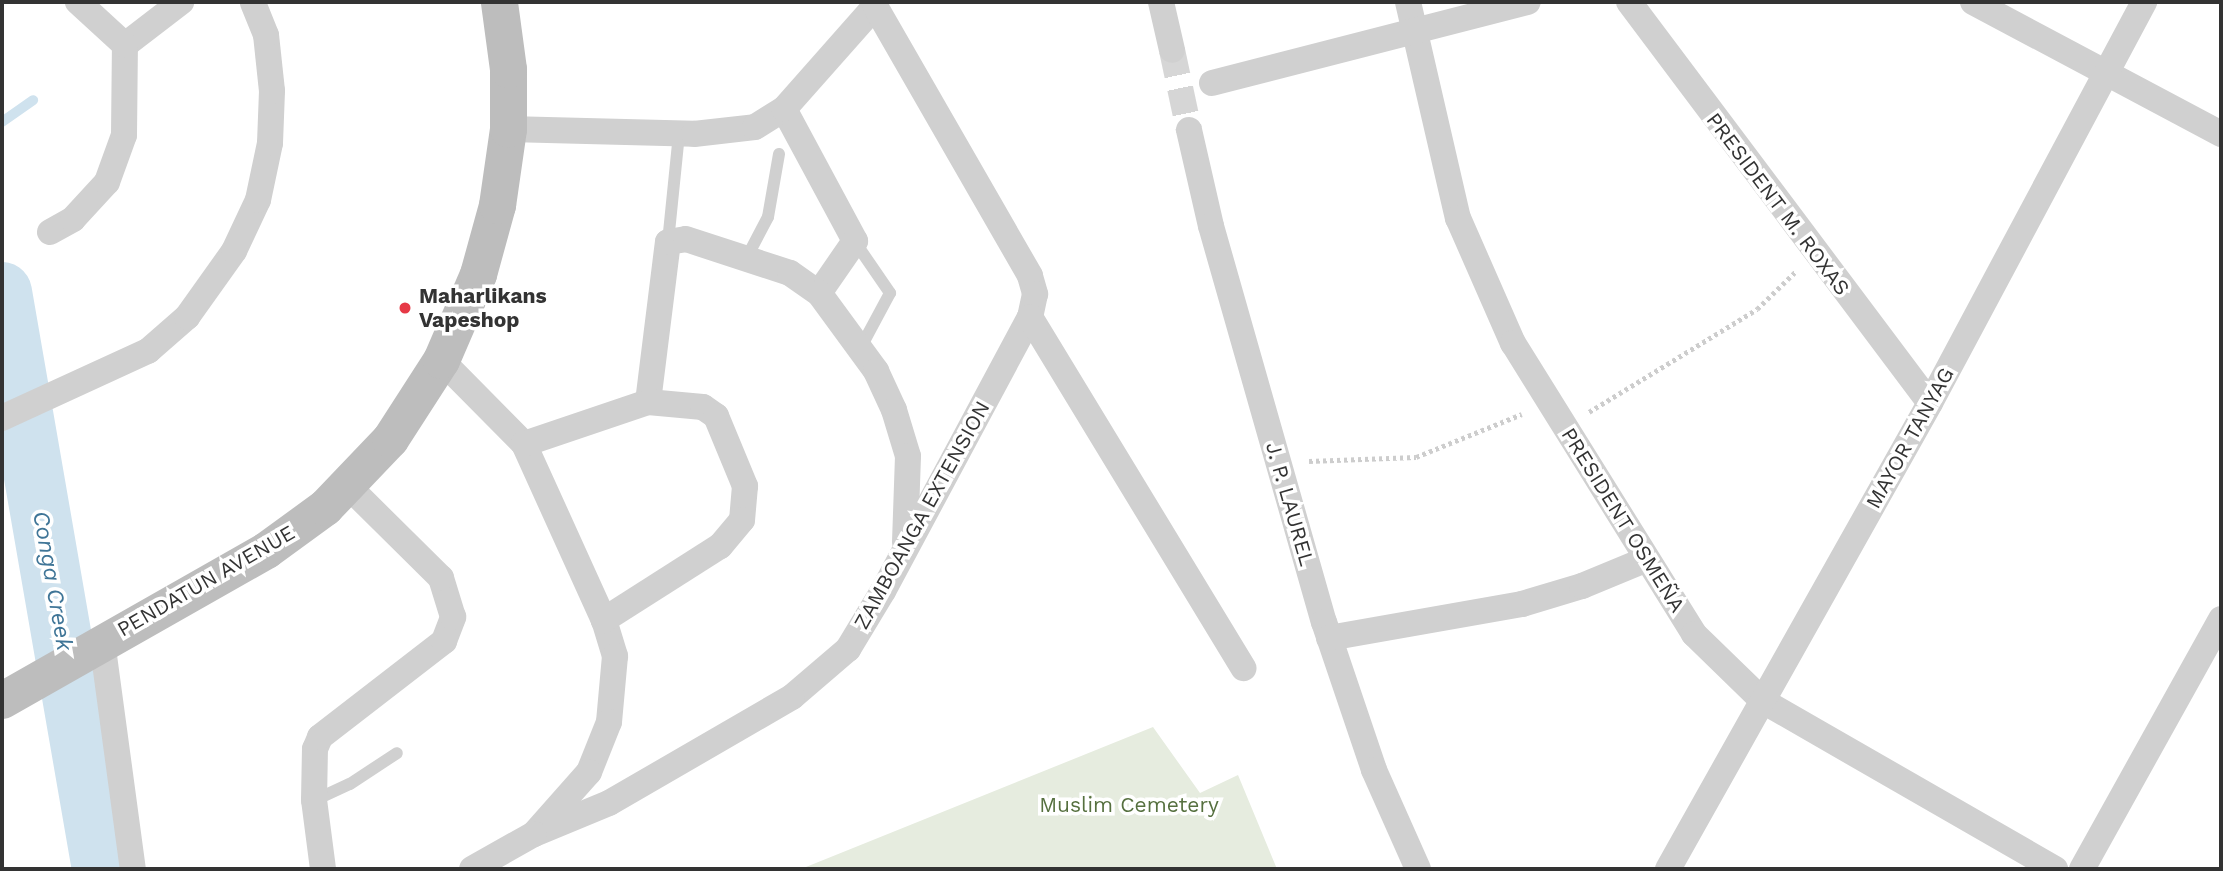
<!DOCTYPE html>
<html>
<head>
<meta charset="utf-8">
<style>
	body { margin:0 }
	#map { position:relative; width:2223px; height:871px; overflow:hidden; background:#fff; font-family:"Work Sans",sans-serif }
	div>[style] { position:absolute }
	.green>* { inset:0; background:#e6ecdf }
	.stream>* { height:10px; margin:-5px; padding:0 5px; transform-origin:5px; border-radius:5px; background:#cfe2ee }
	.river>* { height:60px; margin:-30px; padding:0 30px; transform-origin:30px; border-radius:30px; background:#cfe2ee }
	.street-tunnel>* { height:26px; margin-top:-13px; transform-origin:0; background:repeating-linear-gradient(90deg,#d6d6d6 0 26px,transparent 0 39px) }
	.path>* { height:4.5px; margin-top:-2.25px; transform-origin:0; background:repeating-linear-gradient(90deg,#cdcdcd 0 3.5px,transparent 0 7px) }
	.lane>* { height:12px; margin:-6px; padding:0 6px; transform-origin:6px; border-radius:6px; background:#d0d0d0 }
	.street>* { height:26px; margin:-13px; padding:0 13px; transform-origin:13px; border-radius:13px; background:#d0d0d0 }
	.secondary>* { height:37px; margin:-18.5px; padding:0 18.5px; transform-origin:18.5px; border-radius:18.5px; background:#bdbdbd }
	.dots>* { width:19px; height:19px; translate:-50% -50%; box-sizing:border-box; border:4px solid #fff; border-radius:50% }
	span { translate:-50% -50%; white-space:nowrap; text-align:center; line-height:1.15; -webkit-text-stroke:7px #fff; paint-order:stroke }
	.street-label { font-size:21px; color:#333 }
	.poi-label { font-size:21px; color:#333; font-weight:700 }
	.left { translate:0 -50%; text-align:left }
	.park-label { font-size:21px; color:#56703f }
	.water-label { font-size:23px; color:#3f7597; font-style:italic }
	.frame { position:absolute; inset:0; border:4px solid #333; pointer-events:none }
</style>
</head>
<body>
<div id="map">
	<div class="green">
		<i style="clip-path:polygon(1153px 727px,1200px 793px,1238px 775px,1277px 869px,801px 869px)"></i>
	</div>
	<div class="stream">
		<i style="left:2px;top:122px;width:38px;rotate:-35deg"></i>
	</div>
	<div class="river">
		<i style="left:2px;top:292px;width:586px;rotate:80.17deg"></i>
	</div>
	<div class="street-tunnel">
		<i style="left:1172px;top:50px;width:82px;rotate:78deg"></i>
	</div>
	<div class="path">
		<i style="left:1589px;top:412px;width:197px;rotate:-31.5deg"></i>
		<i style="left:1757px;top:309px;width:53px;rotate:-44.2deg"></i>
		<i style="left:1309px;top:461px;width:107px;rotate:-2.1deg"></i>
		<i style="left:1416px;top:457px;width:114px;rotate:-22.1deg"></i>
	</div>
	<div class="lane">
		<i style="left:668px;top:242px;width:109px;rotate:-84.2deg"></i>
		<i style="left:855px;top:242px;width:62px;rotate:55.5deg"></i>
		<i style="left:890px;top:293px;width:64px;rotate:118.2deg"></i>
		<i style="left:747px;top:257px;width:45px;rotate:-62.3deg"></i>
		<i style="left:768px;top:217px;width:64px;rotate:-80.1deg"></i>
		<i style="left:315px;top:800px;width:38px;rotate:-25deg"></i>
		<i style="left:350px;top:784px;width:56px;rotate:-33.4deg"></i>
	</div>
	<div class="street">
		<i style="left:1161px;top:2px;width:49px;rotate:77.1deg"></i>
		<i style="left:1408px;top:2px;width:222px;rotate:77deg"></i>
		<i style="left:1458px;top:218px;width:137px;rotate:66.3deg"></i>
		<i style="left:1513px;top:343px;width:343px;rotate:58.1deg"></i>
		<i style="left:1694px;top:634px;width:96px;rotate:44.2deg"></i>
		<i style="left:1763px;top:701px;width:337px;rotate:29.9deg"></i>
		<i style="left:1629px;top:2px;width:501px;rotate:53.11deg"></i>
		<i style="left:1973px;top:2px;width:281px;rotate:28deg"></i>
		<i style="left:125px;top:45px;width:71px;rotate:-37.5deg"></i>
		<i style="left:1212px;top:83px;width:326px;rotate:-14.4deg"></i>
		<i style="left:784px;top:109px;width:150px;rotate:61.7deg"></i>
		<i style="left:855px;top:241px;width:63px;rotate:124.7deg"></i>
		<i style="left:508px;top:129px;width:186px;rotate:1.5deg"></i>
		<i style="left:694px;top:134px;width:61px;rotate:-6.5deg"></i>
		<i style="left:755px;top:127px;width:34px;rotate:-32deg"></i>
		<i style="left:784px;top:109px;width:137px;rotate:-48.5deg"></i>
		<i style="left:875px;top:6px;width:311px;rotate:60.1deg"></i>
		<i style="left:1030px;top:276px;width:19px;rotate:74deg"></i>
		<i style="left:1035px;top:294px;width:24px;rotate:102deg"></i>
		<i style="left:1030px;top:317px;width:311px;rotate:118.2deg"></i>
		<i style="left:883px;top:591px;width:68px;rotate:121.1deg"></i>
		<i style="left:848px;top:649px;width:74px;rotate:139.4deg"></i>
		<i style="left:792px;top:697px;width:211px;rotate:149.9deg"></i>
		<i style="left:609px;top:803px;width:81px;rotate:157.5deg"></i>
		<i style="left:1189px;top:130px;width:98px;rotate:77.1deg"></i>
		<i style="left:1211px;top:226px;width:412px;rotate:74.1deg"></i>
		<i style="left:1324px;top:622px;width:156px;rotate:71.3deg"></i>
		<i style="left:1374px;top:770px;width:108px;rotate:66deg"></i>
		<i style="left:50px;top:232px;width:26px;rotate:-29deg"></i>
		<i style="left:73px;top:219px;width:50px;rotate:-47.4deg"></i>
		<i style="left:107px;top:182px;width:50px;rotate:-70.1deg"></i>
		<i style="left:124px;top:135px;width:90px;rotate:-89.4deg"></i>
		<i style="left:125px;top:45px;width:64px;rotate:-137.5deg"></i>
		<i style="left:1030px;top:317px;width:411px;rotate:58.7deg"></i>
		<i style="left:441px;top:360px;width:118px;rotate:45.3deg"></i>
		<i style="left:524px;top:444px;width:193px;rotate:65.6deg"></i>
		<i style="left:604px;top:620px;width:38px;rotate:73deg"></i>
		<i style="left:615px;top:656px;width:66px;rotate:95.2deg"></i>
		<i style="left:609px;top:722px;width:54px;rotate:111.8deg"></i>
		<i style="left:589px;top:772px;width:83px;rotate:131.6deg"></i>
		<i style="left:534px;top:834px;width:71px;rotate:150.6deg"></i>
		<i style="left:648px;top:402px;width:161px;rotate:-82.9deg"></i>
		<i style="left:668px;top:242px;width:18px;rotate:-9deg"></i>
		<i style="left:686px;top:239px;width:109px;rotate:18.1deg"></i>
		<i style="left:790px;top:273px;width:35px;rotate:35deg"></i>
		<i style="left:819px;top:293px;width:97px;rotate:53.8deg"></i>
		<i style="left:876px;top:371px;width:43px;rotate:65.2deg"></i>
		<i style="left:894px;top:410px;width:48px;rotate:73.1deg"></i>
		<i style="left:908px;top:456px;width:86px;rotate:92deg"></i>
		<i style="left:2px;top:418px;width:161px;rotate:-24.7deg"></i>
		<i style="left:148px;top:351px;width:52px;rotate:-41.1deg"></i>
		<i style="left:187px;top:317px;width:81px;rotate:-54.5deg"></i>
		<i style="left:234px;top:251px;width:56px;rotate:-64.8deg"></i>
		<i style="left:258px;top:200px;width:58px;rotate:-78.1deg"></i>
		<i style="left:270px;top:143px;width:52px;rotate:-87.8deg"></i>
		<i style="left:272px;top:91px;width:56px;rotate:-96.1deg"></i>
		<i style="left:266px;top:35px;width:35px;rotate:-112deg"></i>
		<i style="left:524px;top:444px;width:131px;rotate:-18.7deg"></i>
		<i style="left:648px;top:402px;width:55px;rotate:5.2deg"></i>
		<i style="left:703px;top:407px;width:16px;rotate:35deg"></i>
		<i style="left:716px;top:416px;width:76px;rotate:67.5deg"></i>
		<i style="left:745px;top:486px;width:34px;rotate:95deg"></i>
		<i style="left:742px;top:520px;width:34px;rotate:130deg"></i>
		<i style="left:720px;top:546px;width:138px;rotate:147.5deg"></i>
		<i style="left:1329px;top:638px;width:196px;rotate:-10deg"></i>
		<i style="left:1522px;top:604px;width:63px;rotate:-16.7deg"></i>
		<i style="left:1582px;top:586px;width:68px;rotate:-22.4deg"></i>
		<i style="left:102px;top:641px;width:230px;rotate:82.3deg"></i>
		<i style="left:323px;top:869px;width:70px;rotate:-97.4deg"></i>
		<i style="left:314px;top:800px;width:51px;rotate:-88.9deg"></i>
		<i style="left:315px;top:749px;width:13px;rotate:-67deg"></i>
		<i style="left:320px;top:737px;width:157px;rotate:-37.7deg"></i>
		<i style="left:444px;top:641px;width:26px;rotate:-69deg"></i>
		<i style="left:453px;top:617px;width:41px;rotate:-107.1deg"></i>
		<i style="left:441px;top:578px;width:131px;rotate:-135.3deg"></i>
		<i style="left:1668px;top:869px;width:535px;rotate:-60.65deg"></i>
		<i style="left:1930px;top:403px;width:455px;rotate:-61.9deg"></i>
		<i style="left:2082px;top:869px;width:286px;rotate:-60.9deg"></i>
	</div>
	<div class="secondary">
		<i style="left:2px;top:700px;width:304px;rotate:-29.6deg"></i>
		<i style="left:266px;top:550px;width:73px;rotate:-36.1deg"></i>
		<i style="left:325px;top:507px;width:94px;rotate:-46.3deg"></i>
		<i style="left:390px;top:439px;width:94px;rotate:-57.2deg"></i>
		<i style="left:441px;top:360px;width:94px;rotate:-66.7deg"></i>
		<i style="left:478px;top:274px;width:72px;rotate:-74.6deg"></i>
		<i style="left:497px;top:205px;width:77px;rotate:-81.8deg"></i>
		<i style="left:508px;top:129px;width:60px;rotate:-90deg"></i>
		<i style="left:508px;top:69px;width:68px;rotate:-97.7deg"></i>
	</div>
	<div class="dots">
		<i style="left:405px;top:308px;background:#e63946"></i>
	</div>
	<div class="street-label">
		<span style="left:1778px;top:204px;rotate:53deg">PRESIDENT M. ROXAS</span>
		<span style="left:1910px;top:438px;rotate:-61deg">MAYOR TANYAG</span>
		<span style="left:1290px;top:504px;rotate:74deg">J. P. LAUREL</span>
		<span style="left:922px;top:515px;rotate:-61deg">ZAMBOANGA EXTENSION</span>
		<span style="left:1623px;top:520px;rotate:58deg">PRESIDENT OSMEÑA</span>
		<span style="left:206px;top:581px;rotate:-30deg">PENDATUN AVENUE</span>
	</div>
	<div class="poi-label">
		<span class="left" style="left:419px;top:308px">Maharlikans<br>Vapeshop</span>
	</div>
	<div class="park-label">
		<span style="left:1129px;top:805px">Muslim Cemetery</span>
	</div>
	<div class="water-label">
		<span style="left:52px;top:581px;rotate:80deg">Conga Creek</span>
	</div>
	<div class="frame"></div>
</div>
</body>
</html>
